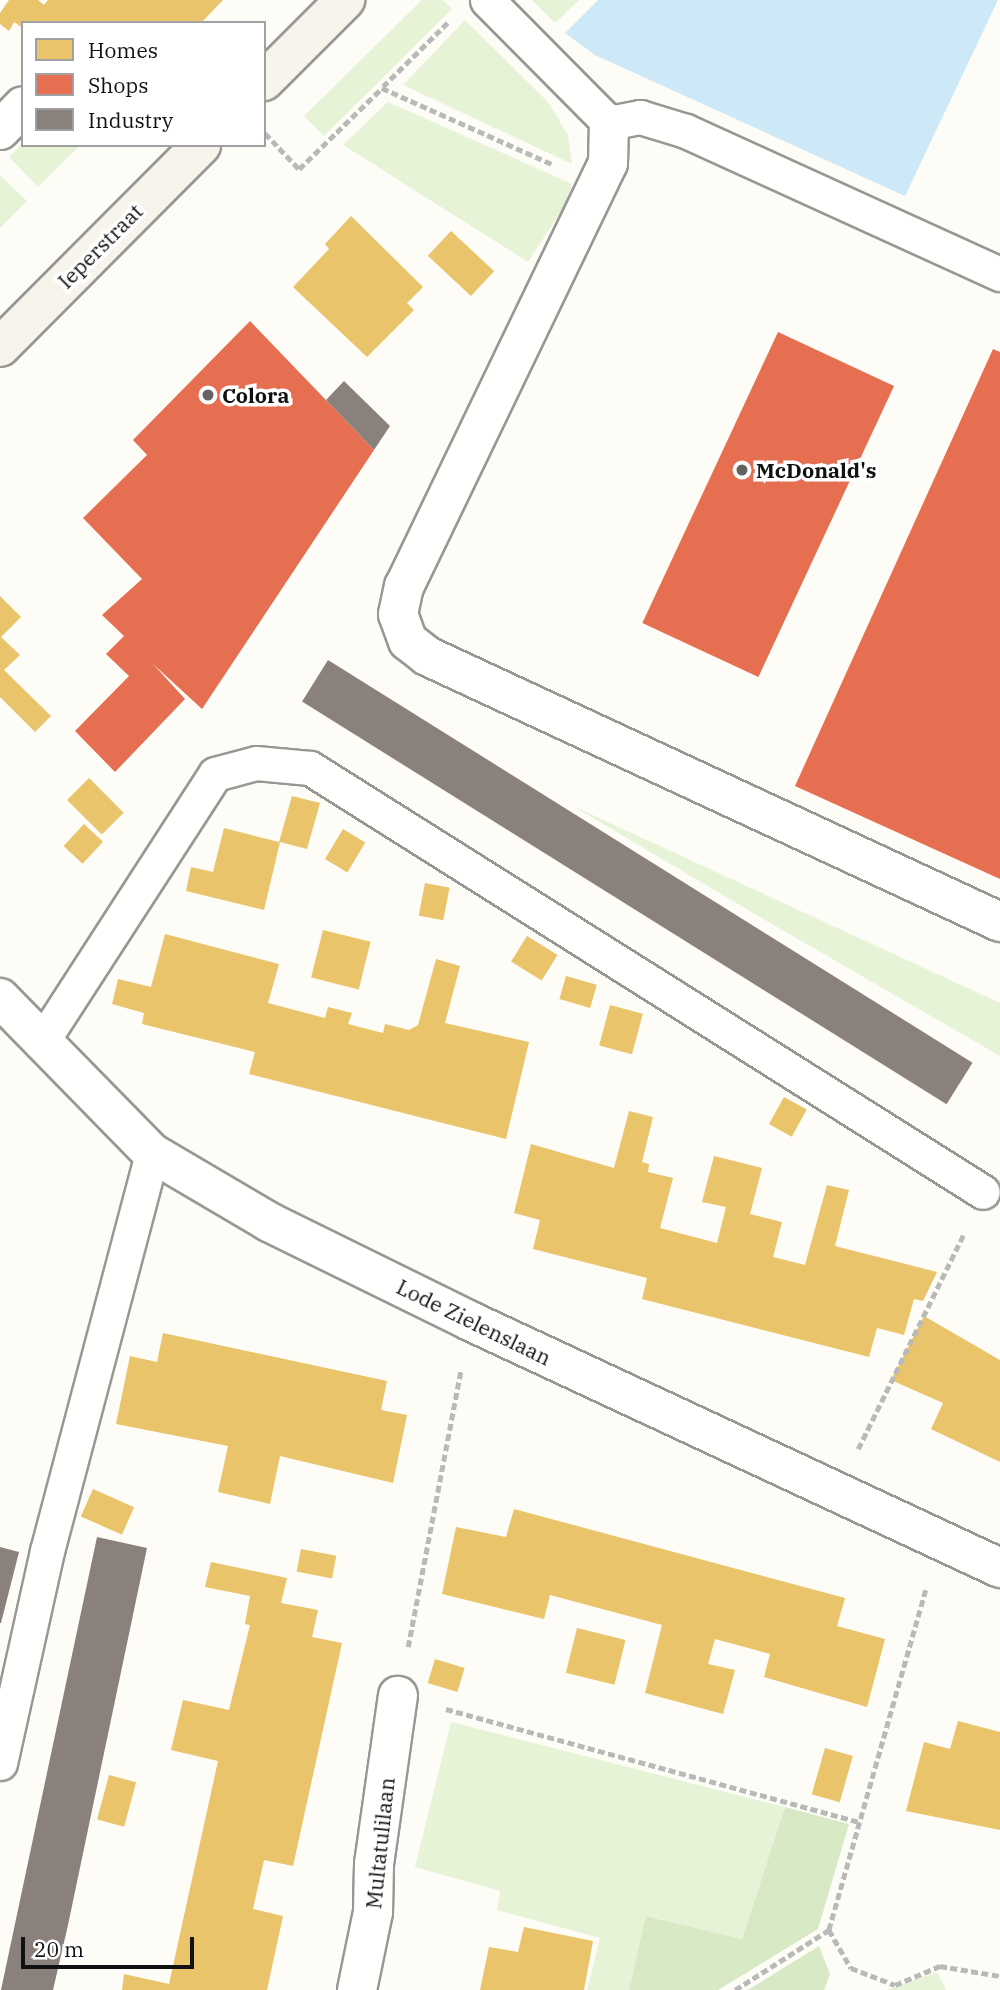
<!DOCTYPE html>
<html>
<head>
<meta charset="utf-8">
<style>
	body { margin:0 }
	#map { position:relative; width:1000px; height:1990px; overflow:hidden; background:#fdfcf7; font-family:"IBM Plex Serif",serif }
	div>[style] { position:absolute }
	.green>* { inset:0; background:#e7f3d7 }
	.forest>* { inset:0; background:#d8eac5 }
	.water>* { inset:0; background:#cde8f7 }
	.homes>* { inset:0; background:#e9c46a; transform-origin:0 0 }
	.shops>* { inset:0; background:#e76f51; transform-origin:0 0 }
	.industry>* { inset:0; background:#8a817c; transform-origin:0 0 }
	.path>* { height:4.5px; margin-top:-2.25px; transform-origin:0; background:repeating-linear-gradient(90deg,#b9b9b8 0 7px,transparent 0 10.5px) }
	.roads { filter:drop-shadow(2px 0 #979795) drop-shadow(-2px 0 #979795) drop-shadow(0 2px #979795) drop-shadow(0 -2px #979795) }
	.lane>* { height:33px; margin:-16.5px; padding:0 16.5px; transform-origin:16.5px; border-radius:16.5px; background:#fffffe }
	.street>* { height:38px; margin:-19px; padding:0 19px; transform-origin:19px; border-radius:19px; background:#fffffe }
	.secondary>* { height:38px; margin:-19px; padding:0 19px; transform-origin:19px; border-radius:19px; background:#f6f4eb }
	.dots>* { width:19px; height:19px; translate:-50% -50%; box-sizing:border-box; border:4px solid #fff; border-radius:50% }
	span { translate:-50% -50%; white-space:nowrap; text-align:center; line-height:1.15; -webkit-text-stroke:7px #fff; paint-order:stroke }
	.street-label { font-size:21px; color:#111 }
	.poi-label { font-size:21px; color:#111; font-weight:700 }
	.left { translate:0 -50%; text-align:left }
	.legend { position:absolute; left:21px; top:21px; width:245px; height:126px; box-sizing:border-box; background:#fff; border:2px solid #a0a0a0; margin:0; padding:9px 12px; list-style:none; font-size:21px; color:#111 }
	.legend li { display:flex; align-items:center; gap:14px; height:35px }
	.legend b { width:35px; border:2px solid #a0a0a0 }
	.scale { position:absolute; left:21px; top:1937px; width:173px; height:32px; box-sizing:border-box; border:4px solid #111; border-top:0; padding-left:9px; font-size:21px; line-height:24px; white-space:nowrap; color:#111; -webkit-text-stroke:5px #fff; paint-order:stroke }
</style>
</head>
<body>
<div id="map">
	<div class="green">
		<i style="clip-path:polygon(422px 0,443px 0,452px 9px,324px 136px,304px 116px)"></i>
		<i style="clip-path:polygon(532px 0,579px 0,555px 23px)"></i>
		<i style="clip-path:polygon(465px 20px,548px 102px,568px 135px,572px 164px,403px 85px)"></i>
		<i style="clip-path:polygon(388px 102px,572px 184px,565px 205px,528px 262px,343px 145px)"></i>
		<i style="clip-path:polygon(23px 143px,23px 145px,80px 145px,38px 187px,9px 157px)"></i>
		<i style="clip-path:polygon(0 175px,27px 201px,0 228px)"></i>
		<i style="clip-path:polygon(573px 806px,1000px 1003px,1000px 1056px,753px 913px)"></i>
		<i style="clip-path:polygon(451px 1722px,785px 1807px,742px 1939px,647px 1916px,629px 1990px,587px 1990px,600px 1938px,497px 1910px,500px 1891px,415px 1867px)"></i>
		<i style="clip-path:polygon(937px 1972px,946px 1990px,887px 1990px)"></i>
	</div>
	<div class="forest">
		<i style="clip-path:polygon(785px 1807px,849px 1824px,818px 1929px,718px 1990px,629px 1990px,646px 1916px,742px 1939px)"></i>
		<i style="clip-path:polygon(819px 1946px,830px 1974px,824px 1990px,748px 1990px)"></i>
	</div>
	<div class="water">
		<i style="clip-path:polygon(598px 0,998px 0,905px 196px,595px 55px,565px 33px)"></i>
	</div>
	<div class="homes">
		<i style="clip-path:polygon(9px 0,38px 0,44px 5px,48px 0,223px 0,201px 23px,23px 23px,23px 28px,14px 22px,9px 31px,0 24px,0 13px)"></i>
		<i style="clip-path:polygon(351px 216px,423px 287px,407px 303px,414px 310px,367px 357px,293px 287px,329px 249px,325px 244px)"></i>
		<i style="left:451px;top:231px;width:59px;height:34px;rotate:43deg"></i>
		<i style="clip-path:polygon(0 596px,21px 617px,1px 637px,20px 655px,4px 670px,51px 716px,35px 732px,0 697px)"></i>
		<i style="left:89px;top:778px;width:49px;height:31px;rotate:45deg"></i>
		<i style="clip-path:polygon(292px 796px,320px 803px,307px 849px,280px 842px,264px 910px,186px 891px,191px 867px,213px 872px,224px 828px,279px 842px)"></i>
		<i style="left:84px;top:824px;width:26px;height:30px;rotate:43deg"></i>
		<i style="left:343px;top:829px;width:26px;height:35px;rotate:31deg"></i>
		<i style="left:425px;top:883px;width:25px;height:33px;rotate:11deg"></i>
		<i style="left:323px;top:930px;width:49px;height:49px;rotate:14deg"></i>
		<i style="clip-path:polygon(165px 934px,279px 964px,268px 1003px,325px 1018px,328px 1007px,352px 1013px,348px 1024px,383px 1033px,385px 1024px,409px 1030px,418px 1025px,436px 959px,460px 966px,445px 1023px,529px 1042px,506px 1139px,249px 1074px,255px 1052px,142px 1024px,144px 1013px,112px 1004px,118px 979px,151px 987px)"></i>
		<i style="left:527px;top:936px;width:36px;height:30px;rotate:32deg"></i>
		<i style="left:566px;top:976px;width:32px;height:24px;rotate:16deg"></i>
		<i style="left:610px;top:1005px;width:34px;height:42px;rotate:15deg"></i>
		<i style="left:784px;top:1097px;width:26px;height:31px;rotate:29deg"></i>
		<i style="clip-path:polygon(629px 1111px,653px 1117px,642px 1162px,649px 1164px,648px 1172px,673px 1178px,660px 1228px,717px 1243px,726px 1207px,702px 1202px,714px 1156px,762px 1168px,750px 1214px,782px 1222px,773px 1257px,805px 1265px,827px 1185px,849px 1190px,835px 1246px,937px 1272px,923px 1301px,914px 1299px,904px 1335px,877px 1328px,869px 1357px,642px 1299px,647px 1278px,533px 1249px,540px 1220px,514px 1213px,531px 1144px,614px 1168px)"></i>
		<i style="clip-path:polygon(924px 1316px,1000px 1360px,1000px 1462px,931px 1429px,943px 1403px,891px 1380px)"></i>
		<i style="clip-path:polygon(163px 1333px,387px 1381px,381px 1410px,407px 1415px,393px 1483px,280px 1456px,270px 1504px,218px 1492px,228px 1446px,116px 1424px,130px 1356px,157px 1362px)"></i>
		<i style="left:93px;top:1489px;width:45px;height:30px;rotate:24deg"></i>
		<i style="clip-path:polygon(514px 1509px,845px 1598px,837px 1626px,885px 1639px,867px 1707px,764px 1677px,770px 1654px,715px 1639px,708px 1664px,735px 1670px,723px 1714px,645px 1693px,662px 1625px,550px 1595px,544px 1619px,442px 1594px,456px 1527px,506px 1537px)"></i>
		<i style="left:301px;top:1549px;width:36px;height:23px;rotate:11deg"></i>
		<i style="clip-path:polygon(211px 1562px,287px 1578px,281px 1603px,318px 1610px,312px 1637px,342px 1643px,293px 1866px,264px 1860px,253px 1909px,283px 1916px,267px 1990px,122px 1990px,124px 1974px,169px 1984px,218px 1761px,171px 1750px,183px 1700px,229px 1710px,250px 1625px,245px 1624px,250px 1596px,205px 1587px)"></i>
		<i style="left:577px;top:1628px;width:50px;height:46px;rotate:14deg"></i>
		<i style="left:435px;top:1659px;width:31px;height:25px;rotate:17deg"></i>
		<i style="clip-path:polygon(958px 1721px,1000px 1732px,1000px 1830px,906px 1811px,924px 1742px,950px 1749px)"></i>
		<i style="left:825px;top:1748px;width:29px;height:48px;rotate:16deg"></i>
		<i style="left:109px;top:1775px;width:28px;height:46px;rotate:15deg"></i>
		<i style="clip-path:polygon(524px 1927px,593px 1941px,584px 1990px,480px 1990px,489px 1947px,518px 1952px)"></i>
	</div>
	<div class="shops">
		<i style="clip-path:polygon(250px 321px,374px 450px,202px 709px,153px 664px,185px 699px,115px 772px,75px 731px,129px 676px,106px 654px,124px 636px,102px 615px,142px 579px,83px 518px,147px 455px,133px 440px)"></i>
		<i style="left:778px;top:332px;width:128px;height:321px;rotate:25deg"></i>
		<i style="clip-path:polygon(993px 349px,1000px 352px,1000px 879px,795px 786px)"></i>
	</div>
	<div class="industry">
		<i style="clip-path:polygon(344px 381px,390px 426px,374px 450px,326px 400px)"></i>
		<i style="left:328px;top:660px;width:760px;height:49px;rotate:32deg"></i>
		<i style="clip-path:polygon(97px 1537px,147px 1548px,68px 1925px,53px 1990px,1px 1990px)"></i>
		<i style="clip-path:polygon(0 1547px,19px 1552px,1px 1623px,0 1623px)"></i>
	</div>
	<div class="path">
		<i style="left:448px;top:23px;width:93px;rotate:135.4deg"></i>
		<i style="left:382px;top:88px;width:186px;rotate:24.1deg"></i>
		<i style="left:265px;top:133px;width:50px;rotate:46.6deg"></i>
		<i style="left:299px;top:169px;width:116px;rotate:-44.3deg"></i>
		<i style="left:858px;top:1449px;width:240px;rotate:-63.8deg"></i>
		<i style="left:926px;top:1590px;width:354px;rotate:105.9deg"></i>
		<i style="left:829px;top:1930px;width:44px;rotate:59.9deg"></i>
		<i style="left:851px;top:1968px;width:47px;rotate:21.1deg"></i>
		<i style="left:895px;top:1985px;width:49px;rotate:-22.9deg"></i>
		<i style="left:940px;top:1966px;width:61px;rotate:9.5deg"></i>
		<i style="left:408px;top:1647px;width:282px;rotate:-79.2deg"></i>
		<i style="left:446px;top:1709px;width:427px;rotate:15.3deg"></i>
		<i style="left:735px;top:1990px;width:112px;rotate:-32.6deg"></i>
	</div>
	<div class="roads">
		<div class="lane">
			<i style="left:487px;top:0;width:173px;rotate:45.2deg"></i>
			<i style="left:609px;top:123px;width:32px;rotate:-11deg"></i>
			<i style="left:640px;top:117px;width:48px;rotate:16.9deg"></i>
			<i style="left:686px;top:131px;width:345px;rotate:24.5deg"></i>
			<i style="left:41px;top:1043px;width:320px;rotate:-57.1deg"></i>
			<i style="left:215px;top:774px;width:42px;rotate:-15deg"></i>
			<i style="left:256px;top:763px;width:54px;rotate:5.3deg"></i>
			<i style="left:310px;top:768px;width:795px;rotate:32.21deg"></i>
			<i style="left:0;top:1763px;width:217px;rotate:-77.5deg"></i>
			<i style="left:47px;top:1551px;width:412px;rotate:-75.2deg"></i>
		</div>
		<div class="street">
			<i style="left:609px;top:123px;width:40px;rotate:91.4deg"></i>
			<i style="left:608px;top:163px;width:470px;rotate:115.7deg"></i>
			<i style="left:404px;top:586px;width:29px;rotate:102deg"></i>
			<i style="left:398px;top:614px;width:29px;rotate:70deg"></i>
			<i style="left:408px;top:641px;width:24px;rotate:38deg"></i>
			<i style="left:427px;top:656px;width:632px;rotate:24.9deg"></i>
			<i style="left:0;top:130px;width:33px;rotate:-46deg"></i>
			<i style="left:0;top:998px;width:217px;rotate:45.6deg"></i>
			<i style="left:152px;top:1153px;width:136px;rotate:30.5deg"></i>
			<i style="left:269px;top:1222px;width:224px;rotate:26.2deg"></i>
			<i style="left:470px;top:1321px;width:585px;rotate:24.99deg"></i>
			<i style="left:357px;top:1990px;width:80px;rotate:-78.4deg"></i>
			<i style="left:373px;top:1912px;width:48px;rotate:-88.8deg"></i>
			<i style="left:374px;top:1864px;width:170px;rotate:-81.9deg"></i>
		</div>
		<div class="secondary">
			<i style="left:264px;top:81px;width:115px;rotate:-45deg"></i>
			<i style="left:0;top:347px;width:285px;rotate:-45.1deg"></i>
		</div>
	</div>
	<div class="dots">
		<i style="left:208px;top:395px;background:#646362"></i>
		<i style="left:742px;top:470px;background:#646362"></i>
	</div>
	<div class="street-label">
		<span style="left:100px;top:246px;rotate:-45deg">Ieperstraat</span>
		<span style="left:474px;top:1322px;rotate:26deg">Lode Zielenslaan</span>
		<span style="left:380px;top:1843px;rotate:-84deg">Multatulilaan</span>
	</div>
	<div class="poi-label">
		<span class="left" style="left:222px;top:395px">Colora</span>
		<span class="left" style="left:756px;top:470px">McDonald's</span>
	</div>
	<ul class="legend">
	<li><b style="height:19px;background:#e9c46a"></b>Homes</li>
	<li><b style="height:19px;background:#e76f51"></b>Shops</li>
	<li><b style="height:19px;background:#8a817c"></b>Industry</li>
	</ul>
	<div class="scale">20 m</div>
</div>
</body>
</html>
